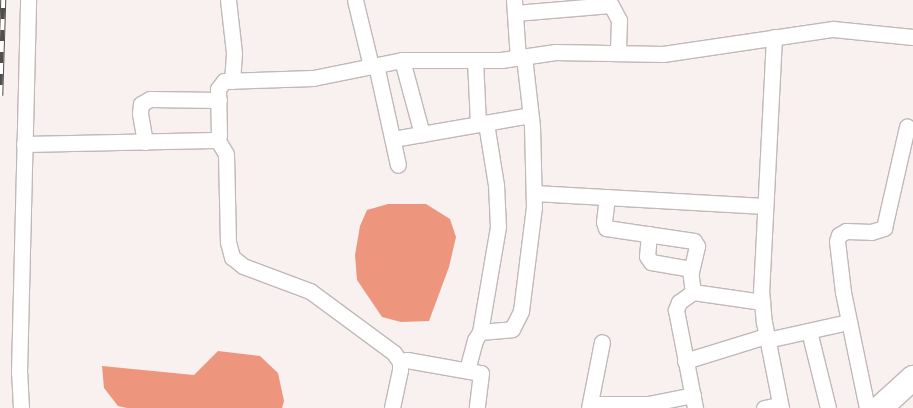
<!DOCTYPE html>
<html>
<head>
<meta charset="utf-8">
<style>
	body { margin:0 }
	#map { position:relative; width:913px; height:408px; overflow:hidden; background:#f9f1ef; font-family:"Fira Sans",sans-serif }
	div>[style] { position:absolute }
	.water>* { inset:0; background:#ee957e }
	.roads { filter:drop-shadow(1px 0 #c0b9b7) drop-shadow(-1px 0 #c0b9b7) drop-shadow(0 1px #c0b9b7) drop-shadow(0 -1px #c0b9b7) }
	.minor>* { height:15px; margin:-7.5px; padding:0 7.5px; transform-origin:7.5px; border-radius:7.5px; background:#fff }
	.primary>* { height:24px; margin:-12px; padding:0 12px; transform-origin:12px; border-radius:12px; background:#fff }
	.rail>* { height:5.5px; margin-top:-2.75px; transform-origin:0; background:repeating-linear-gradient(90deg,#fff 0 11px,#524e4e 0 22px); box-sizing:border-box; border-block:1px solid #524e4e }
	span { translate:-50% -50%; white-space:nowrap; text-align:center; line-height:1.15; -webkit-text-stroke:5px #fff; paint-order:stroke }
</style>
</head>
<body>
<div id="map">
	<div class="water">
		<i style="clip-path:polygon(388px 204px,426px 204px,450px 219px,456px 237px,449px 267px,429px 321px,401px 322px,382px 317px,357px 280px,355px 255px,360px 226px,367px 210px)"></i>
		<i style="clip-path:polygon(218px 351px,260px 356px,278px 373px,284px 401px,282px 408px,127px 408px,118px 406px,104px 388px,102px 366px,194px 375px)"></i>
	</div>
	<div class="roads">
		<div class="minor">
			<i style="left:228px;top:0;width:53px;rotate:83.5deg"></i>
			<i style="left:234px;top:53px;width:28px;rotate:94deg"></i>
			<i style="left:355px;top:0;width:68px;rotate:76.4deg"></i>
			<i style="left:514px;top:0;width:58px;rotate:86.1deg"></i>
			<i style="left:515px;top:13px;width:96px;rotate:-4.8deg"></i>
			<i style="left:611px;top:5px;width:17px;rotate:62deg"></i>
			<i style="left:619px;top:20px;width:33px;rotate:92deg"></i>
			<i style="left:774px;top:37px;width:253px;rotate:92.9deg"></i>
			<i style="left:761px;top:290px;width:32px;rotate:85deg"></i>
			<i style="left:764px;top:322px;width:88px;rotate:78.8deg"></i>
			<i style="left:402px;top:60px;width:77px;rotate:74.9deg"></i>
			<i style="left:475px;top:60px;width:64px;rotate:87.3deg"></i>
			<i style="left:376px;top:65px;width:102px;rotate:77.6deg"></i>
			<i style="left:217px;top:139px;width:17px;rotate:59deg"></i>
			<i style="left:226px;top:154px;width:88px;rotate:88.7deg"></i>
			<i style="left:228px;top:242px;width:16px;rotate:75deg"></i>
			<i style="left:232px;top:257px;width:14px;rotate:39deg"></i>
			<i style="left:243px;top:266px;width:72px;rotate:20.5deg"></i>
			<i style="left:310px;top:291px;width:104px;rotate:36.4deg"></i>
			<i style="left:394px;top:353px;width:11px;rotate:56deg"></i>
			<i style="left:400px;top:362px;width:8px;rotate:90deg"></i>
			<i style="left:400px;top:370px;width:39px;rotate:102deg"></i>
			<i style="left:393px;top:139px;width:139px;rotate:-9.9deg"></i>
			<i style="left:145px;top:142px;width:29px;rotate:-100deg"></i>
			<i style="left:140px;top:113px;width:9px;rotate:-84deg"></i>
			<i style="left:141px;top:104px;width:10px;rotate:-29deg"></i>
			<i style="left:150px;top:99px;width:69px;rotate:0.8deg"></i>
			<i style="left:24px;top:144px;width:190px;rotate:-1.2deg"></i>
			<i style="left:214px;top:140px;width:6px;rotate:-39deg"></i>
			<i style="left:219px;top:136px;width:47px;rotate:-91.2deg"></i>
			<i style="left:218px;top:89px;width:10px;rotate:-53deg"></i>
			<i style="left:224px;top:81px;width:89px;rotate:-1.9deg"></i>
			<i style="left:313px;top:78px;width:91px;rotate:-11.4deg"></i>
			<i style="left:402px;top:60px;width:99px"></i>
			<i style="left:501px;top:60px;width:55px;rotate:-8.4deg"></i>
			<i style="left:555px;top:52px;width:108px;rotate:1.1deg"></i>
			<i style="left:663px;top:54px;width:172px;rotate:-8.4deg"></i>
			<i style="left:833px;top:29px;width:80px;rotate:5.7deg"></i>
			<i style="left:534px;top:193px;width:231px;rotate:3.2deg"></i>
			<i style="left:607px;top:197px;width:25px;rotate:97deg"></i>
			<i style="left:604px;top:222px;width:6px;rotate:72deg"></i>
			<i style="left:606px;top:228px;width:89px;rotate:8.4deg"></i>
			<i style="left:694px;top:241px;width:6px;rotate:59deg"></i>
			<i style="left:697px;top:246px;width:26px;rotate:103deg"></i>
			<i style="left:649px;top:234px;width:22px;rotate:95deg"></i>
			<i style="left:647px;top:256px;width:7px;rotate:56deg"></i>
			<i style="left:651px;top:262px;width:40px;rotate:10deg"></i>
			<i style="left:690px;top:269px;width:23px;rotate:83deg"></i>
			<i style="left:693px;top:292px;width:70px;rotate:8.2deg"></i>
			<i style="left:693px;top:292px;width:17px;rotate:144deg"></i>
			<i style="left:679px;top:302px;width:9px;rotate:111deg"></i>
			<i style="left:676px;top:310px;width:100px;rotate:79deg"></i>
			<i style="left:809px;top:331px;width:79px;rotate:76.1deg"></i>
			<i style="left:480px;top:332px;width:107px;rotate:-80.3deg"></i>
			<i style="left:498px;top:227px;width:42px;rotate:-92.7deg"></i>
			<i style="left:496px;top:185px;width:63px;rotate:-99.2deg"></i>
			<i style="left:767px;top:340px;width:83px;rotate:-12.5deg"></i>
			<i style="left:685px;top:361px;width:85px;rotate:-17.2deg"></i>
			<i style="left:400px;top:362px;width:7px;rotate:-16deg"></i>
			<i style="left:407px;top:360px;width:75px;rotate:10deg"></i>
			<i style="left:481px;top:373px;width:35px;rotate:97deg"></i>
			<i style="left:467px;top:370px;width:31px;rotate:-75deg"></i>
			<i style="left:475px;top:340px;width:9px;rotate:-58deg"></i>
			<i style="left:480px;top:332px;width:32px;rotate:-5deg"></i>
			<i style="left:512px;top:329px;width:20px;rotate:-63deg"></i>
			<i style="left:521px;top:311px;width:105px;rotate:-82.9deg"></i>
			<i style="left:534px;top:207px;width:81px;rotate:-91.4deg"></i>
			<i style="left:532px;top:126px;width:69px;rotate:-96.6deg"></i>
			<i style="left:590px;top:404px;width:58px"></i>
			<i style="left:648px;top:404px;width:46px;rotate:-11.3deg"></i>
			<i style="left:21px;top:408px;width:35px;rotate:-93deg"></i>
			<i style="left:19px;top:373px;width:373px;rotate:-88.6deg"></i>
			<i style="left:589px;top:408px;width:67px;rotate:-78.9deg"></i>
			<i style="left:764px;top:408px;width:16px;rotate:-11deg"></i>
			<i style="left:867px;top:408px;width:118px;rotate:-101.7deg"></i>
			<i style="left:843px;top:292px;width:51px;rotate:-96.7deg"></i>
			<i style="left:837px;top:241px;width:6px;rotate:-72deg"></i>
			<i style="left:839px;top:235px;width:8px;rotate:-30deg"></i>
			<i style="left:846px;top:231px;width:25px;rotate:2deg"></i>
			<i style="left:871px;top:232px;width:14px;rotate:-17deg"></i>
			<i style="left:884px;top:228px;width:104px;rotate:-77.2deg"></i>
		</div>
		<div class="primary">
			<i style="left:880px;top:408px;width:45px;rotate:-42.3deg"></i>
		</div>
	</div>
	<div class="rail">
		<i style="left:0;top:96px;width:96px;rotate:-88.2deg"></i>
	</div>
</div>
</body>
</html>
